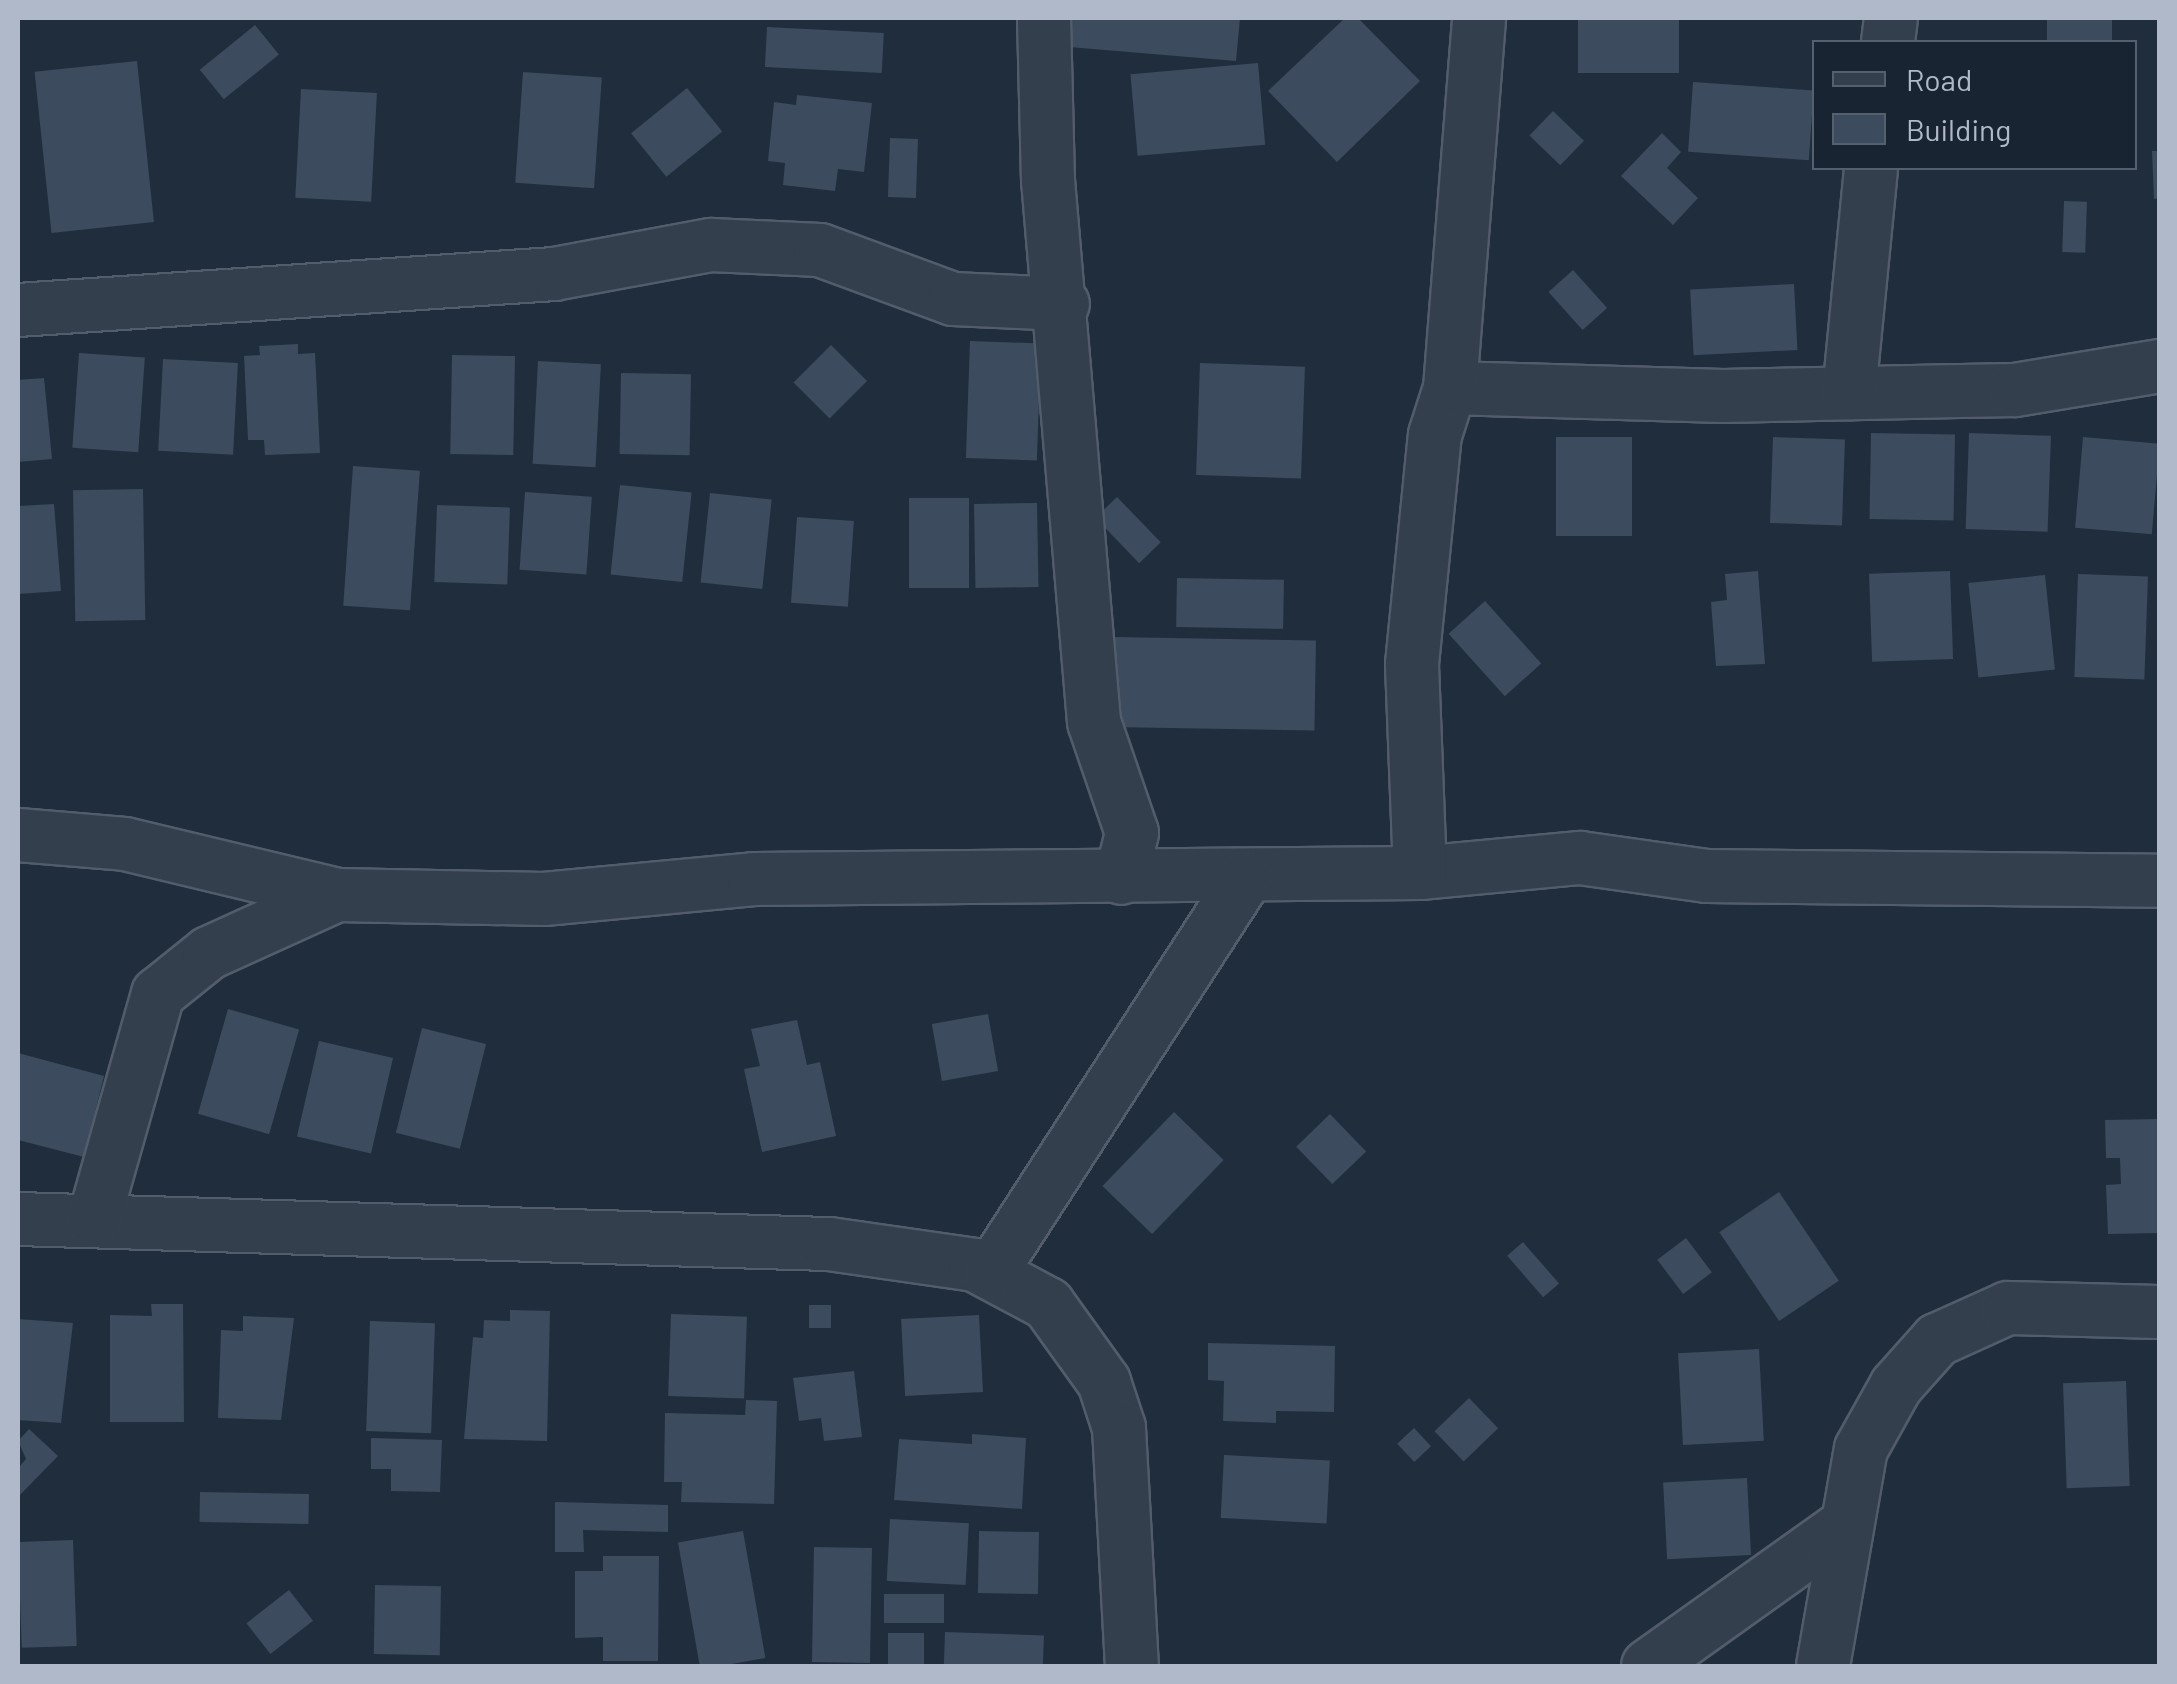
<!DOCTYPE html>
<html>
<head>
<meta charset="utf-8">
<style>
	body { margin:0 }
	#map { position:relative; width:2177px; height:1684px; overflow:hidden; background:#202d3d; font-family:Barlow,sans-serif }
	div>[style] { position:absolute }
	.building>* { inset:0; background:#3c4b5d; transform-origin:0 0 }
	.roads { filter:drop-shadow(2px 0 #525c6b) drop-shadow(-2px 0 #525c6b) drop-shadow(0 2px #525c6b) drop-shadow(0 -2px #525c6b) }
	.street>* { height:52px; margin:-26px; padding:0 26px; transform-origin:26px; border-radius:26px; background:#343f4d }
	span { translate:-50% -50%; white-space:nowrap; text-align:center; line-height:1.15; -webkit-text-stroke:8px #192432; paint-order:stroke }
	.frame { position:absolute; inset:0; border:20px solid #afb9c9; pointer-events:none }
	.legend { position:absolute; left:1812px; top:40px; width:325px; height:130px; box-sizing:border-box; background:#192432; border:2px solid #55606e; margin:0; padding:12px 18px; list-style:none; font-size:30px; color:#afb9c9 }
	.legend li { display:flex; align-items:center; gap:20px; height:50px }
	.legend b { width:50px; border:2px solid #55606e }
</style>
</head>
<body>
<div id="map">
	<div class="building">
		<i style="clip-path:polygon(1060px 18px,1240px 18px,1236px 61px,1057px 46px)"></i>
		<i style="clip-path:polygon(1345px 18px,1358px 18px,1420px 81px,1337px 162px,1268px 91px)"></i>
		<i style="left:1578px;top:18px;width:101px;height:55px"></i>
		<i style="left:2047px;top:18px;width:65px;height:24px"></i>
		<i style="left:255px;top:25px;width:38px;height:71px;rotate:51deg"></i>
		<i style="left:767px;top:27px;width:117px;height:40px;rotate:3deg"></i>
		<i style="left:137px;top:61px;width:162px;height:103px;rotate:84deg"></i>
		<i style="left:1258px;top:63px;width:82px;height:128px;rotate:85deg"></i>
		<i style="left:523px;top:72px;width:79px;height:111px;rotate:4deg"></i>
		<i style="left:1693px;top:82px;width:121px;height:70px;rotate:4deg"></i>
		<i style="left:687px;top:88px;width:56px;height:72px;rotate:51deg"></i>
		<i style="left:301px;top:89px;width:76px;height:109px;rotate:3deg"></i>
		<i style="clip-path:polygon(797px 95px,872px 103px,864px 172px,838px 169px,835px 191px,783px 185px,785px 163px,768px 161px,774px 102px,796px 105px)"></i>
		<i style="left:1553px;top:111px;width:43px;height:34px;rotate:44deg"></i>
		<i style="clip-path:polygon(1662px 133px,1681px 152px,1667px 168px,1698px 198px,1673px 225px,1621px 176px)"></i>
		<i style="left:890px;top:138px;width:28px;height:59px;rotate:2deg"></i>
		<i style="clip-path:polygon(2152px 151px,2160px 151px,2160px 198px,2154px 199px)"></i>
		<i style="left:2064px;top:201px;width:23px;height:51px;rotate:2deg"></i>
		<i style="left:1573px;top:270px;width:51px;height:33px;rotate:48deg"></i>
		<i style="left:1794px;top:284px;width:66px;height:104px;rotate:87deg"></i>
		<i style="left:970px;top:341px;width:71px;height:117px;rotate:2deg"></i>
		<i style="clip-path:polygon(298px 344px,298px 354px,315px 353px,320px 453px,265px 455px,264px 440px,248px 440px,244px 356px,260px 355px,259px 346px)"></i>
		<i style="left:831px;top:345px;width:51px;height:53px;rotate:45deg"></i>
		<i style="left:79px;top:353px;width:66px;height:95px;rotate:4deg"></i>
		<i style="left:452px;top:355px;width:63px;height:99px;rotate:1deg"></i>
		<i style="left:163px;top:359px;width:75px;height:92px;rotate:3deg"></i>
		<i style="left:538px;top:361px;width:63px;height:103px;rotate:3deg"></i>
		<i style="left:1200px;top:363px;width:105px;height:112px;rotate:2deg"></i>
		<i style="left:621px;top:373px;width:70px;height:81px;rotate:1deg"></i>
		<i style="clip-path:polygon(44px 378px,52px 459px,18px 462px,18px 380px)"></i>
		<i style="left:1871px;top:433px;width:84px;height:86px;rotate:1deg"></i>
		<i style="left:1969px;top:433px;width:82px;height:96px;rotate:2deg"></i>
		<i style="left:1556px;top:437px;width:76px;height:99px"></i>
		<i style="left:1773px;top:437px;width:72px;height:86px;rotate:2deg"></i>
		<i style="left:2083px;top:437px;width:77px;height:91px;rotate:5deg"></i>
		<i style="left:353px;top:466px;width:67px;height:140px;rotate:4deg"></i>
		<i style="left:620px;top:485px;width:72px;height:90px;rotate:6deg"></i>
		<i style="left:143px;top:489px;width:131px;height:70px;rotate:89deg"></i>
		<i style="left:525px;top:492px;width:67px;height:78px;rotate:4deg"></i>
		<i style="left:710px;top:493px;width:62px;height:90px;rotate:6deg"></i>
		<i style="left:1117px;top:497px;width:63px;height:30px;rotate:46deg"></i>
		<i style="left:909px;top:498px;width:60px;height:90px"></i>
		<i style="left:1037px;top:503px;width:84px;height:63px;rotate:89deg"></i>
		<i style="clip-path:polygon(54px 504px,61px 591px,18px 594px,18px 506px)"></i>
		<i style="left:437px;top:505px;width:73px;height:77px;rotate:2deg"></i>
		<i style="left:797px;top:517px;width:57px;height:86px;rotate:4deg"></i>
		<i style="clip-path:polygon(1758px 571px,1765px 664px,1716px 666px,1711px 602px,1727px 600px,1725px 574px)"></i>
		<i style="left:1950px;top:571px;width:88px;height:81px;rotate:88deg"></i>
		<i style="left:2078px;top:574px;width:70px;height:103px;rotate:2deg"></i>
		<i style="left:2045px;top:575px;width:95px;height:77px;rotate:84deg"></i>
		<i style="left:1177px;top:578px;width:107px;height:49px;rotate:1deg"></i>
		<i style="left:1485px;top:601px;width:84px;height:49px;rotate:48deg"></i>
		<i style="left:1112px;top:637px;width:204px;height:90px;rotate:1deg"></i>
		<i style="left:228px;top:1009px;width:74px;height:109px;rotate:16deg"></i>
		<i style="left:988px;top:1014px;width:58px;height:57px;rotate:80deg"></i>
		<i style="clip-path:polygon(797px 1020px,807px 1065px,820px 1062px,836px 1136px,762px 1152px,744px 1069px,760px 1066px,751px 1029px)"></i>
		<i style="left:422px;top:1028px;width:66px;height:108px;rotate:14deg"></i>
		<i style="left:319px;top:1041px;width:76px;height:98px;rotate:13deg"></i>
		<i style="clip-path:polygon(18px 1053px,104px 1076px,84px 1157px,18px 1140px)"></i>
		<i style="left:1174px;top:1112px;width:69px;height:103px;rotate:44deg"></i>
		<i style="left:1330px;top:1114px;width:52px;height:47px;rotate:46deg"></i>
		<i style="clip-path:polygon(2160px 1119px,2160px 1233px,2108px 1234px,2106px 1185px,2121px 1184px,2120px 1158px,2106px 1158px,2105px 1120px)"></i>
		<i style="left:1779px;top:1192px;width:107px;height:72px;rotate:56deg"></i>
		<i style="left:1686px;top:1238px;width:43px;height:36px;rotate:53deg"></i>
		<i style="left:1523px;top:1242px;width:55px;height:21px;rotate:49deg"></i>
		<i style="clip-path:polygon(151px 1304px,183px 1304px,184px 1422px,110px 1422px,110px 1315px,152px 1316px)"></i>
		<i style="left:809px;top:1305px;width:22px;height:23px"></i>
		<i style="clip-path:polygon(510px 1310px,550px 1311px,547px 1441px,464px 1439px,473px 1337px,483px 1338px,484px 1320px,510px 1321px)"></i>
		<i style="left:671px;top:1314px;width:76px;height:82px;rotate:2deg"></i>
		<i style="left:979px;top:1315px;width:77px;height:78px;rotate:87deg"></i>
		<i style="clip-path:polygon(243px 1316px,294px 1318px,281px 1420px,218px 1418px,221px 1330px,243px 1331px)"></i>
		<i style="clip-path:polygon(18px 1319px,73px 1323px,61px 1423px,18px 1420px)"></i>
		<i style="left:370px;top:1321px;width:65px;height:110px;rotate:2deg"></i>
		<i style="clip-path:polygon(1208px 1343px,1335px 1346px,1334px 1412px,1276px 1411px,1276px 1423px,1223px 1421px,1224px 1381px,1208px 1380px)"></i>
		<i style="left:1759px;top:1349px;width:92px;height:81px;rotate:87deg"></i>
		<i style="clip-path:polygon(854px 1371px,862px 1437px,824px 1441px,821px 1418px,799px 1421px,793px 1378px)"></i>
		<i style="left:2126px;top:1381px;width:105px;height:63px;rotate:88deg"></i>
		<i style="left:1469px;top:1398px;width:42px;height:48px;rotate:46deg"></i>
		<i style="clip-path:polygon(746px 1400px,777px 1401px,774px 1504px,681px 1502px,682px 1482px,664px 1482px,665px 1413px,745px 1415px)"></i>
		<i style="left:1414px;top:1428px;width:25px;height:23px;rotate:47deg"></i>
		<i style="clip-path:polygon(29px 1429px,58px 1456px,18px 1497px,18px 1468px,26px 1459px,18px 1441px)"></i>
		<i style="clip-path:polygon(972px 1434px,1026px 1438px,1022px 1509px,894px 1500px,899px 1439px,972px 1444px)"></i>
		<i style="clip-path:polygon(371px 1438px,442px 1440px,440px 1492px,391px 1491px,391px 1469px,371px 1469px)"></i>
		<i style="left:1224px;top:1455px;width:106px;height:63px;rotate:3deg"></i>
		<i style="left:1747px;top:1478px;width:77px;height:84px;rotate:87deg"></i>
		<i style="left:200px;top:1492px;width:109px;height:30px;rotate:1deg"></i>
		<i style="clip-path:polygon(555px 1502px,668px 1505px,668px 1532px,583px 1530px,584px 1552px,555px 1552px)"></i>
		<i style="left:890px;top:1519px;width:79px;height:62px;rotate:3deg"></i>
		<i style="left:743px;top:1531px;width:129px;height:66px;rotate:80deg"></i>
		<i style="left:979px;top:1531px;width:60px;height:62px;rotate:1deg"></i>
		<i style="left:73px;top:1540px;width:106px;height:55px;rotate:88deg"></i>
		<i style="left:814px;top:1547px;width:58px;height:115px;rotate:1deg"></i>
		<i style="clip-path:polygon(603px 1556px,659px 1556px,658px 1661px,603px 1661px,603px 1637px,575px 1638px,575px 1571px,603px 1571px)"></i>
		<i style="left:375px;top:1585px;width:66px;height:69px;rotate:1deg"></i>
		<i style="left:289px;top:1590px;width:39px;height:54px;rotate:52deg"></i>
		<i style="left:944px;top:1594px;width:29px;height:60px;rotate:90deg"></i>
		<i style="left:945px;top:1632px;width:99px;height:34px;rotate:2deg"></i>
		<i style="left:888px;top:1633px;width:36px;height:33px"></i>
	</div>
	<div class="roads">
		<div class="street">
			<i style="left:1044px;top:18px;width:162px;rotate:88.6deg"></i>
			<i style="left:1048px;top:180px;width:544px;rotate:85.15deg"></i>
			<i style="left:1094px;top:722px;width:117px;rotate:71.1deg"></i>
			<i style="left:1132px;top:833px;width:46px;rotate:103.7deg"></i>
			<i style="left:1888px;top:42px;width:24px;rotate:-83deg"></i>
			<i style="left:18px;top:310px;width:537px;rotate:-3.84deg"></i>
			<i style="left:554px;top:274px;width:160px;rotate:-10.5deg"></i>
			<i style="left:711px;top:245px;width:109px;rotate:2.6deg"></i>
			<i style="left:820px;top:250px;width:142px;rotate:20.2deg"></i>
			<i style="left:953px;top:299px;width:110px;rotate:2.6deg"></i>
			<i style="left:1450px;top:388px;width:273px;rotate:1.7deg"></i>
			<i style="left:1723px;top:396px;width:292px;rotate:-1.2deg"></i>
			<i style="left:2015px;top:390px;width:147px;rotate:-9.4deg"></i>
			<i style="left:1849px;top:393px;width:226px;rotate:-84.4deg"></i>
			<i style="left:18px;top:835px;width:107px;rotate:4.8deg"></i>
			<i style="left:125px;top:844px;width:218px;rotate:13.5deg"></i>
			<i style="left:337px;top:895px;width:207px;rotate:1.1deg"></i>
			<i style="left:544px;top:899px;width:211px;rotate:-5.4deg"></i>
			<i style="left:754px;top:879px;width:666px;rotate:-0.52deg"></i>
			<i style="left:1420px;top:873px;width:161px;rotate:-5.4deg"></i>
			<i style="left:1580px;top:858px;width:128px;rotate:8.1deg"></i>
			<i style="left:1707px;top:876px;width:453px;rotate:0.6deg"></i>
			<i style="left:1420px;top:873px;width:209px;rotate:-92.2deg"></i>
			<i style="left:1412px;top:664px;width:230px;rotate:-84.3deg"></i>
			<i style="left:1435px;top:435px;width:49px;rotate:-72.3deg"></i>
			<i style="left:1450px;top:388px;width:371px;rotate:-85.5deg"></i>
			<i style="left:18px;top:1219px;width:811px;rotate:1.77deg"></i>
			<i style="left:829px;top:1244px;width:148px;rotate:8.2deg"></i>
			<i style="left:975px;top:1265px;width:83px;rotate:28.1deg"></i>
			<i style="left:1048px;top:1304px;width:96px;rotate:54.3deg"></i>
			<i style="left:1104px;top:1382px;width:48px;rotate:71.9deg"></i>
			<i style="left:1119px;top:1428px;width:238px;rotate:86.9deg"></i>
			<i style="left:94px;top:1220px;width:235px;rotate:-74.2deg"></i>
			<i style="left:158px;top:994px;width:65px;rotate:-38.8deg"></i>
			<i style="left:209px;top:953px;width:141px;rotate:-24.4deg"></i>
			<i style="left:991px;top:1272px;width:469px;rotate:-57.1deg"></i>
			<i style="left:1648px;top:1666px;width:243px;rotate:-35.5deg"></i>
			<i style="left:1823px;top:1666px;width:220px;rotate:-80.1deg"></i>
			<i style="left:1861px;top:1449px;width:72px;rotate:-60.9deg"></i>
			<i style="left:1896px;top:1386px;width:62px;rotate:-48.3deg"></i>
			<i style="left:1937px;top:1340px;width:78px;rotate:-24.3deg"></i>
			<i style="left:2008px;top:1308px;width:152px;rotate:1.5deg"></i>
		</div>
	</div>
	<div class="frame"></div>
	<ul class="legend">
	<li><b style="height:12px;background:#343f4d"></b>Road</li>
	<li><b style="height:28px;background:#3c4b5d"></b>Building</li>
	</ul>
</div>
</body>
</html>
